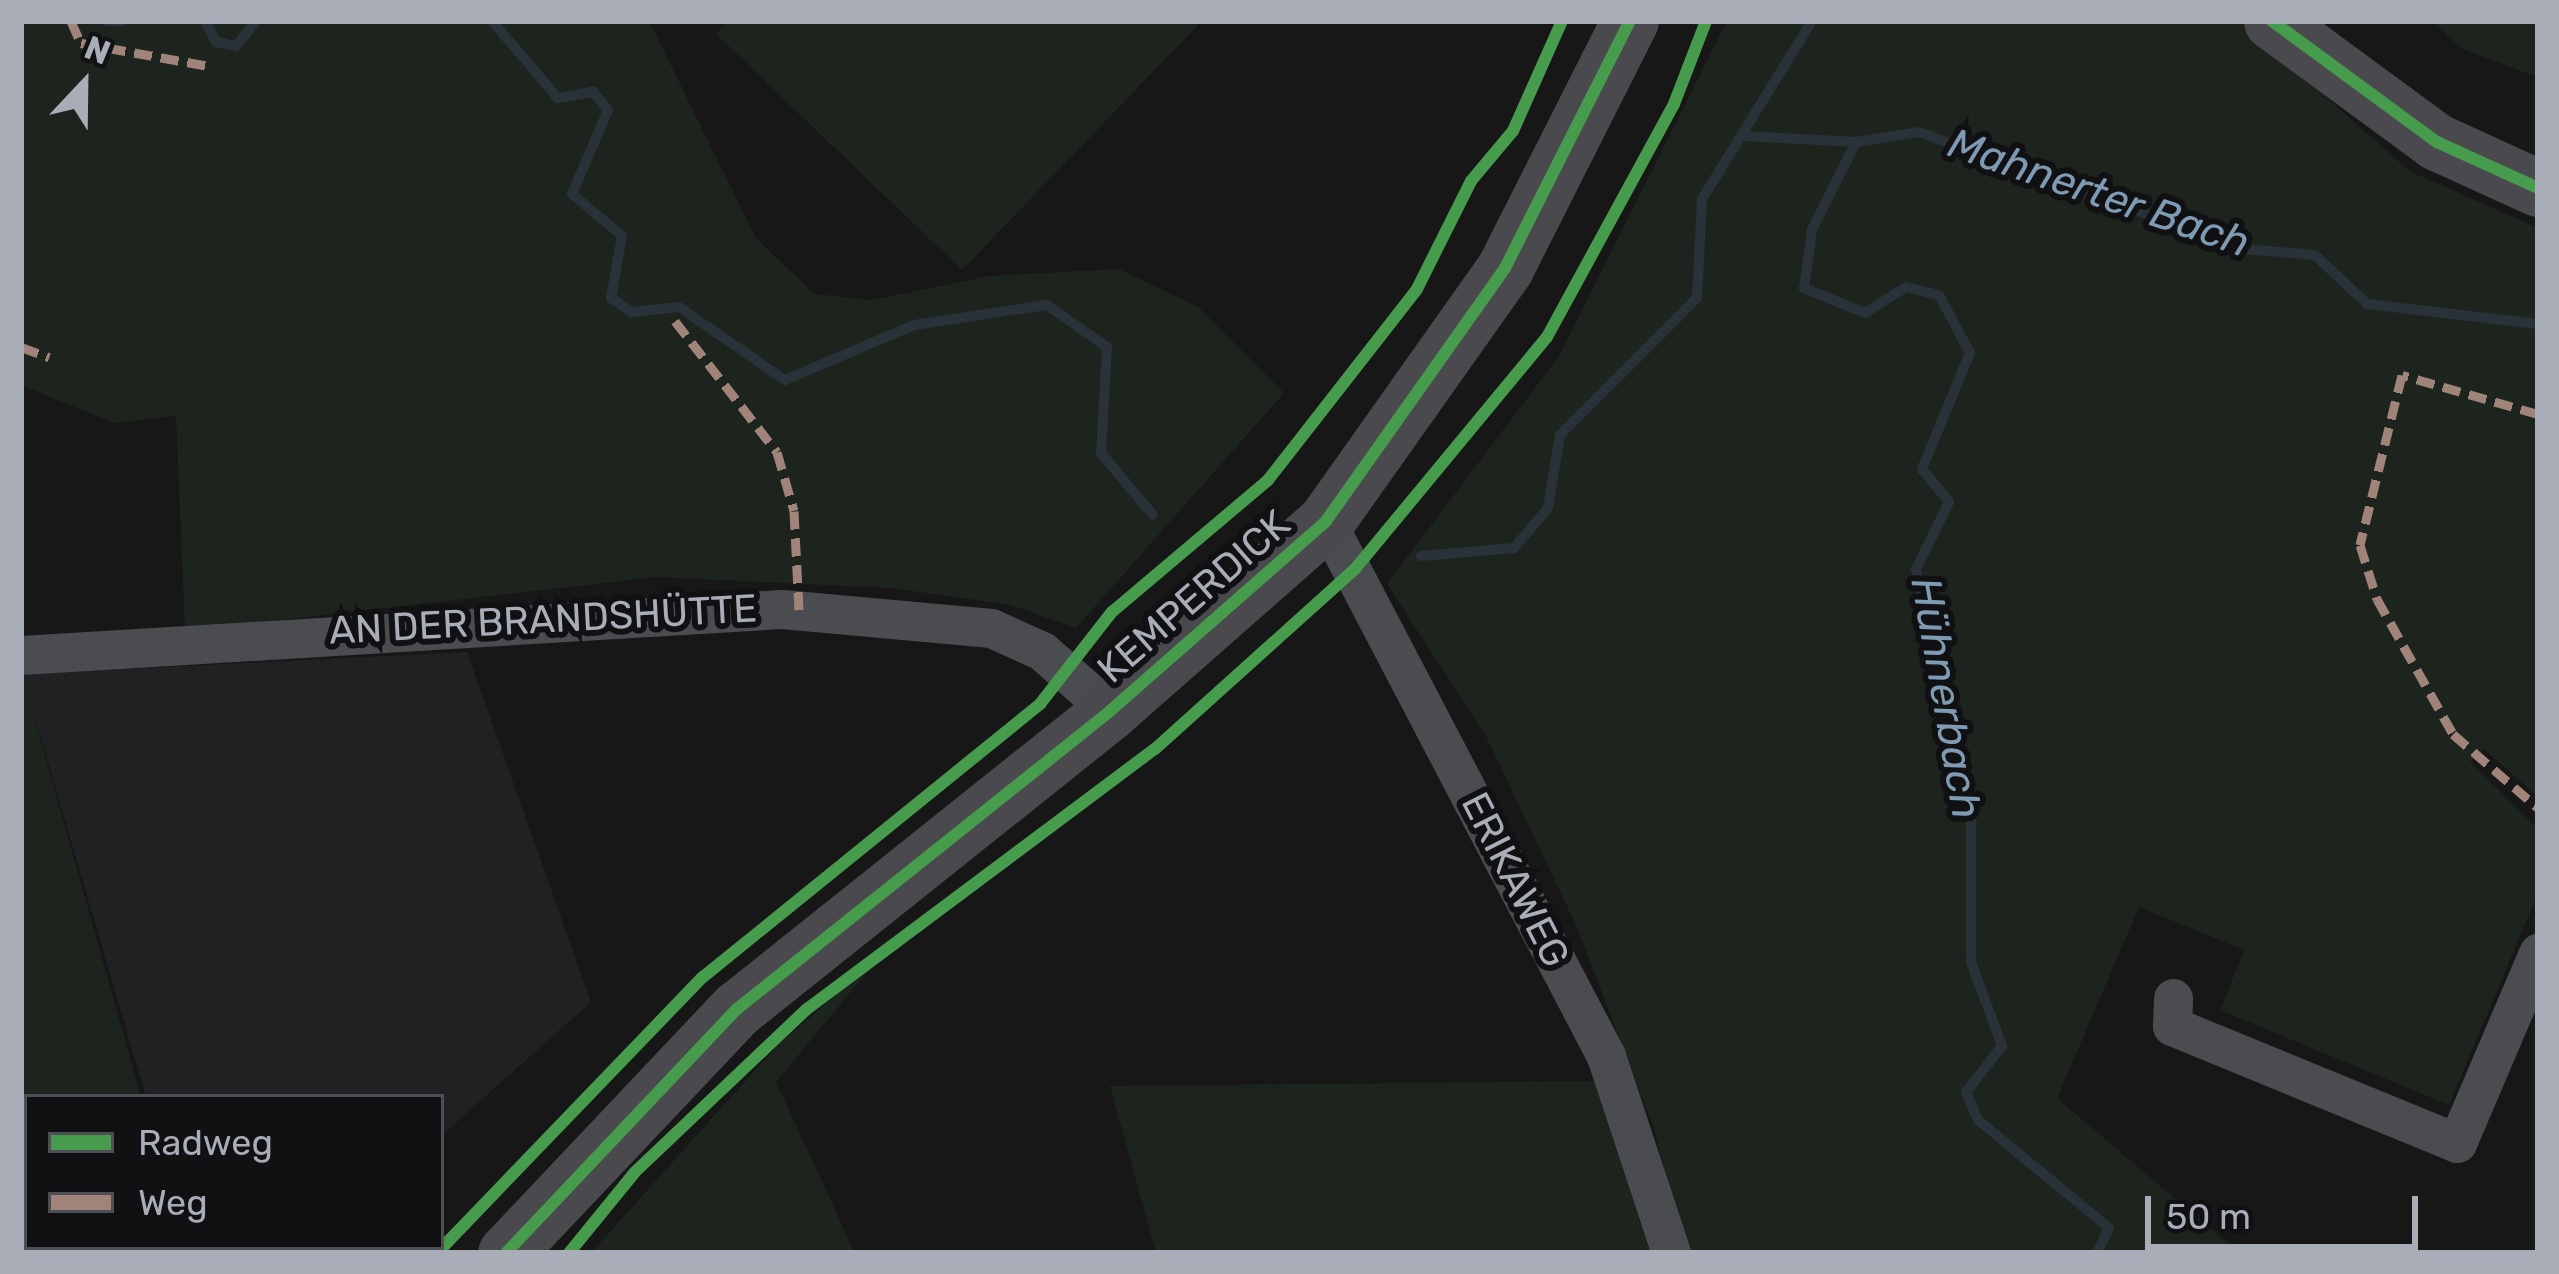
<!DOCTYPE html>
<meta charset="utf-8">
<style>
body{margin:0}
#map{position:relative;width:2559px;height:1274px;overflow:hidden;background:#171717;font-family:Rubik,sans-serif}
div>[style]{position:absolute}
.built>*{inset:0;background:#212123}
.green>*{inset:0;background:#1d241e}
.stream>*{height:10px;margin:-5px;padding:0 5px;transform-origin:5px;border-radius:5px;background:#2a3239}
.street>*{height:39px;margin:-19.5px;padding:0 19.5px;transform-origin:19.5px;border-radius:19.5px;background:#4b4c50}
.secondary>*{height:57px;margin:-28.5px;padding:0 28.5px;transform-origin:28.5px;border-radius:28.5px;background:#4a4a4e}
.quiet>*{height:9px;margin-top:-4.5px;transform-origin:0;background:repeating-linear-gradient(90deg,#a18479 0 18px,transparent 0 27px)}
.cycleway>*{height:12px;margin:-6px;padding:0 6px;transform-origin:6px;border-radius:6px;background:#469c4c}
span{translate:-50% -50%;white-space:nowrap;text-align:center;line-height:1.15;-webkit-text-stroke:12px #111113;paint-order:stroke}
.street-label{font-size:39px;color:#a8adb8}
.water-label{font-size:42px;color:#7f9bb3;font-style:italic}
.frame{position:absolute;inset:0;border:24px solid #a8adb8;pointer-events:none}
.legend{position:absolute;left:24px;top:1094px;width:420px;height:156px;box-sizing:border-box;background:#111113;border:3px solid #4d4f55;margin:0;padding:15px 21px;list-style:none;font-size:36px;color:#a8adb8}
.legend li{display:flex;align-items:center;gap:24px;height:60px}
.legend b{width:60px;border:3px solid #4d4f55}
.north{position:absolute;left:24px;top:24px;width:120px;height:120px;-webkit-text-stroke:9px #111113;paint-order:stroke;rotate:22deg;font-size:33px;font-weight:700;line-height:48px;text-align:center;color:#a8adb8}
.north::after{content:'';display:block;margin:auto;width:42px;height:54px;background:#a8adb8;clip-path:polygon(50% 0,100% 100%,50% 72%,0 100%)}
.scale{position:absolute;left:2145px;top:1196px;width:273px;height:54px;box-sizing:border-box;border:6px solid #a8adb8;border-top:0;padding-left:15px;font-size:36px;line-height:42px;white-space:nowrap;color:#a8adb8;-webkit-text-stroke:9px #111113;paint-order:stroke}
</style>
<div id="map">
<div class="built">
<div style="clip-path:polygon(467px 652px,591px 1002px,441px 1136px,441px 1097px,146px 1097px,22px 674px)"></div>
<div style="clip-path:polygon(189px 1247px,330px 1247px,325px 1253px)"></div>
</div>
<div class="green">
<div style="clip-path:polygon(21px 21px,649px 21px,756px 238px,814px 294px,872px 300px,990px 276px,1119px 269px,1198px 307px,1284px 393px,1076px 628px,1011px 605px,891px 588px,656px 577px,185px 631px,176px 416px,114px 423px,21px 385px)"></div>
<div style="clip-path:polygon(728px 21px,1202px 21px,962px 270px,716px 34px)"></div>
<div style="clip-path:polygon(1727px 21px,2239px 21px,2411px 172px,2538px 228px,2538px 797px,2484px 749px,2470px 761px,2538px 829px,2538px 893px,2449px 1105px,2220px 1010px,2244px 950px,2139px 907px,2057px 1098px,2239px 1253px,1685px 1253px,1654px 1129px,1577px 927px,1486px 736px,1387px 584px,1559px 356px)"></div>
<div style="clip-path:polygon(2432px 21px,2538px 21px,2538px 77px,2462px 49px)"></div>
<div style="clip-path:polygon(22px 674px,141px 1097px,27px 1097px,27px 1247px,185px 1253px,21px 1253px)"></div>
<div style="clip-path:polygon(882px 954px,776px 1082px,855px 1253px,591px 1253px,776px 1047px)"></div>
<div style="clip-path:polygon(1604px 1081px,1659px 1253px,1156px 1253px,1110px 1086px)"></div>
</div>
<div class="stream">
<div style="left:106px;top:21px;width:17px"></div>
<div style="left:205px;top:21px;width:24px;rotate:62deg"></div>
<div style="left:216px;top:42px;width:20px;rotate:11deg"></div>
<div style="left:236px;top:46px;width:32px;rotate:-51deg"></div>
<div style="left:492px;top:21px;width:101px;rotate:49.4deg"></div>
<div style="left:558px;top:98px;width:36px;rotate:-10deg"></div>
<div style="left:593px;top:92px;width:23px;rotate:50deg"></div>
<div style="left:608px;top:110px;width:91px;rotate:113.2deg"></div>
<div style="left:572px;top:194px;width:65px;rotate:40deg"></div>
<div style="left:622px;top:236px;width:63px;rotate:100.1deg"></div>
<div style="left:611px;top:298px;width:25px;rotate:34deg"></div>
<div style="left:632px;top:312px;width:47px;rotate:-6.1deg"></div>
<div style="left:679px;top:307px;width:129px;rotate:34.6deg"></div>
<div style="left:785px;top:380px;width:140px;rotate:-23.1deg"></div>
<div style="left:914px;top:325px;width:134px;rotate:-8.6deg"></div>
<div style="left:1047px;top:305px;width:73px;rotate:35deg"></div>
<div style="left:1107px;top:347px;width:106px;rotate:93.2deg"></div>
<div style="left:1101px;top:453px;width:80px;rotate:50.1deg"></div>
<div style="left:1744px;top:136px;width:112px;rotate:3.1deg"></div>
<div style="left:1856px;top:142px;width:98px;rotate:116.6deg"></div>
<div style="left:1812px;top:230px;width:59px;rotate:97.9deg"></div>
<div style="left:1804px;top:288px;width:66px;rotate:22.3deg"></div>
<div style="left:1865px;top:313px;width:49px;rotate:-32.4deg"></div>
<div style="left:1906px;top:287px;width:34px;rotate:14deg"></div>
<div style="left:1939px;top:295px;width:66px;rotate:61.9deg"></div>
<div style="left:1970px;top:353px;width:126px;rotate:112.5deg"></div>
<div style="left:1922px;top:469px;width:43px;rotate:50.7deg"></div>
<div style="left:1949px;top:502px;width:75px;rotate:116.2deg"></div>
<div style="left:1916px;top:569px;width:247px;rotate:77.1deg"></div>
<div style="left:1971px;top:810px;width:152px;rotate:90deg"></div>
<div style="left:1971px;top:962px;width:90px;rotate:69.7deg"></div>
<div style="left:2002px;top:1046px;width:58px;rotate:128deg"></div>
<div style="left:1966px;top:1092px;width:30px;rotate:67deg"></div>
<div style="left:1978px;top:1120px;width:170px;rotate:39.5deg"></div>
<div style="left:2109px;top:1228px;width:28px;rotate:116deg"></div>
<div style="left:1856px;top:142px;width:64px;rotate:-9deg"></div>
<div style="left:1919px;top:132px;width:345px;rotate:19.8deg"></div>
<div style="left:2244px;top:249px;width:71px;rotate:4.8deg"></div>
<div style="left:2315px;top:255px;width:71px;rotate:43.3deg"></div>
<div style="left:2367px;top:304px;width:172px;rotate:6.7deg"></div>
<div style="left:1421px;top:556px;width:93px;rotate:-4.9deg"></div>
<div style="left:1514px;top:548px;width:52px;rotate:-49.6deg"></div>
<div style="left:1548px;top:508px;width:74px;rotate:-80.7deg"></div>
<div style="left:1560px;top:435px;width:194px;rotate:-45deg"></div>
<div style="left:1697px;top:298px;width:99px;rotate:-87.1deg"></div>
<div style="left:1702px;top:199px;width:209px;rotate:-58.3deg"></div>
</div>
<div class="street">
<div style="left:1326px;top:521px;width:604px;rotate:62.37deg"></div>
<div style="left:1606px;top:1056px;width:207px;rotate:71.7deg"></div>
<div style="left:21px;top:655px;width:762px;rotate:-3.46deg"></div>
<div style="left:782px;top:609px;width:210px;rotate:5.2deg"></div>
<div style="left:991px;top:628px;width:56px;rotate:24.3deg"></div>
<div style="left:1042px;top:651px;width:91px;rotate:41.4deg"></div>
<div style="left:2173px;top:998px;width:28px;rotate:92deg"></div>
<div style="left:2172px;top:1026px;width:308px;rotate:22.3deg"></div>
<div style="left:2457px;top:1143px;width:207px;rotate:-66.9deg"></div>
</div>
<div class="secondary">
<div style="left:2272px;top:21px;width:205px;rotate:36.3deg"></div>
<div style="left:2437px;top:142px;width:111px;rotate:24.5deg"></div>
<div style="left:506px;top:1253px;width:336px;rotate:-46.6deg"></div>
<div style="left:737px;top:1009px;width:477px;rotate:-38.6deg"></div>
<div style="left:1110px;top:711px;width:288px;rotate:-41.3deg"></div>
<div style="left:1326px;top:521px;width:310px;rotate:-54.7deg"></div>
<div style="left:1505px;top:268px;width:277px;rotate:-63.2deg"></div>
</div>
<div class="quiet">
<div style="left:71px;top:21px;width:24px;rotate:66deg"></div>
<div style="left:81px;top:43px;width:130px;rotate:10.2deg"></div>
<div style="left:675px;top:321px;width:166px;rotate:52.1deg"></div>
<div style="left:777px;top:452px;width:61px;rotate:73.9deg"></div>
<div style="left:794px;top:511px;width:99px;rotate:87.1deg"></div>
<div style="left:21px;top:347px;width:30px;rotate:20deg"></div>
<div style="left:2538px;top:414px;width:141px;rotate:-164deg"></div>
<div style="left:2402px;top:375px;width:175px;rotate:103.9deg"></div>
<div style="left:2360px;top:545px;width:57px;rotate:72.5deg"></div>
<div style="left:2377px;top:599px;width:155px;rotate:60.6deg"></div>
<div style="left:2453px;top:734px;width:113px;rotate:41deg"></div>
</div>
<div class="cycleway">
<div style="left:2272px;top:21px;width:205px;rotate:36.3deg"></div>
<div style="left:2437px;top:142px;width:111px;rotate:24.5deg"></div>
<div style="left:437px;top:1253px;width:383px;rotate:-46.1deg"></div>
<div style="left:703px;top:977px;width:434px;rotate:-39deg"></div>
<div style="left:1040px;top:704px;width:117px;rotate:-52deg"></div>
<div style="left:1112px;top:612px;width:204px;rotate:-40.2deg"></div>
<div style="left:1268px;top:480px;width:242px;rotate:-52deg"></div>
<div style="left:1417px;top:289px;width:121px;rotate:-63.4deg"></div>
<div style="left:1471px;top:181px;width:65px;rotate:-50deg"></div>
<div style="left:1513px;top:131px;width:120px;rotate:-66deg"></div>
<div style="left:506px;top:1253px;width:336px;rotate:-46.6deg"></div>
<div style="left:737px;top:1009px;width:477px;rotate:-38.6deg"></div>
<div style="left:1110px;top:711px;width:288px;rotate:-41.3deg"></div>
<div style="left:1326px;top:521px;width:310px;rotate:-54.7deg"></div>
<div style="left:1505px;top:268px;width:277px;rotate:-63.2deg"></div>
<div style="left:569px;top:1253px;width:104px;rotate:-50.8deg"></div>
<div style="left:635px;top:1172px;width:237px;rotate:-43.5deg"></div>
<div style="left:807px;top:1009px;width:434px;rotate:-36.8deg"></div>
<div style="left:1155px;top:749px;width:269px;rotate:-42deg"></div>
<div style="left:1355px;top:569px;width:301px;rotate:-50.4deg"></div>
<div style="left:1547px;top:337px;width:265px;rotate:-61.4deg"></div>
<div style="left:1674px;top:104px;width:89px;rotate:-68.9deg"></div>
</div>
<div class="street-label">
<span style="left:1194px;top:597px;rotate:-41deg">KEMPERDICK</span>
<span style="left:543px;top:620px;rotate:-3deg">AN DER BRANDSHÜTTE</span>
<span style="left:1515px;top:880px;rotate:63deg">ERIKAWEG</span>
</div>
<div class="water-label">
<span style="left:2099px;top:193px;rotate:19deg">Mahnerter Bach</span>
<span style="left:1946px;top:698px;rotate:80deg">Hühnerbach</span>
</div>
<div class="frame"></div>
<ul class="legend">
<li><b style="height:15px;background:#469c4c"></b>Radweg</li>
<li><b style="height:15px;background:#a18479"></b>Weg</li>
</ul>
<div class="north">N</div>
<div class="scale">50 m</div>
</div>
